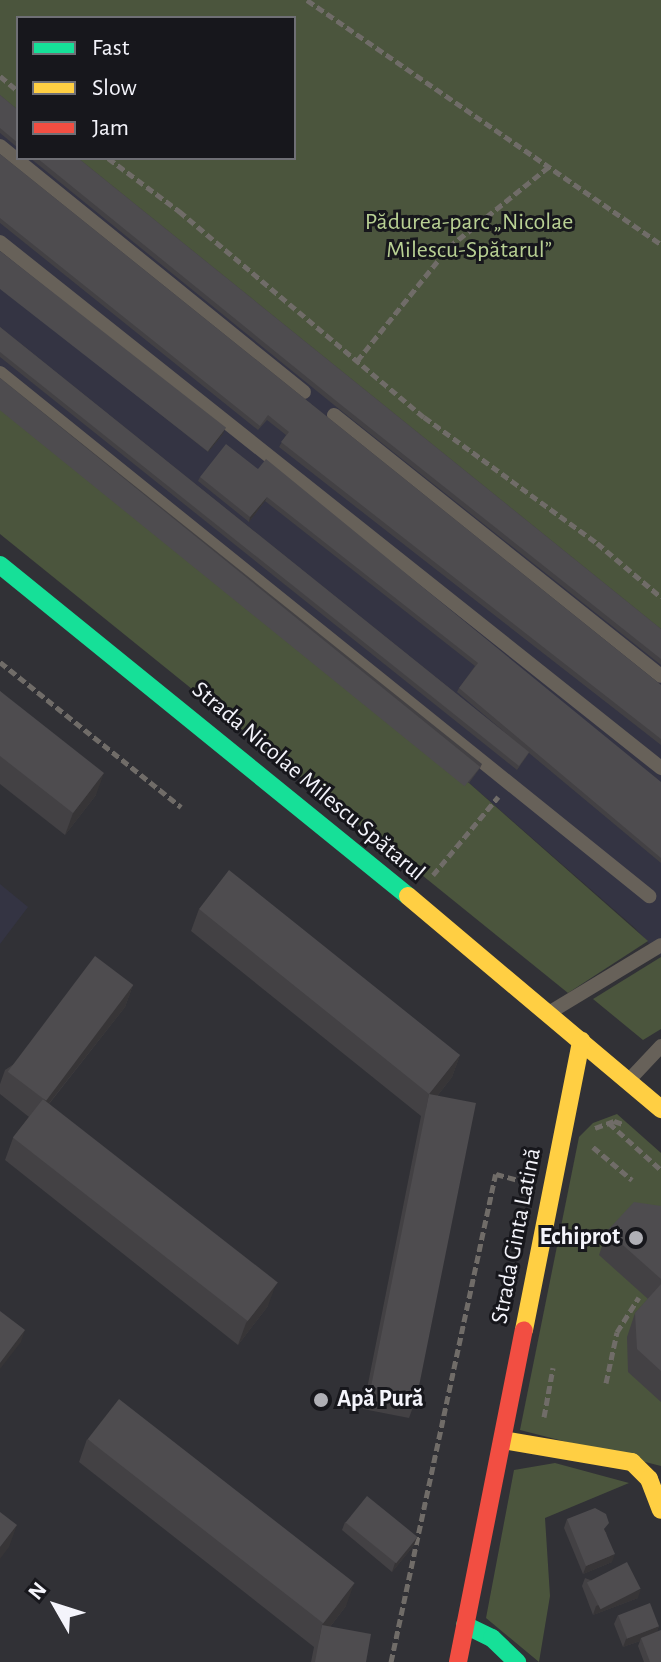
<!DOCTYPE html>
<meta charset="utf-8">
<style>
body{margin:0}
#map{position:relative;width:661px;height:1662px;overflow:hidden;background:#313136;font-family:"Alegreya Sans",sans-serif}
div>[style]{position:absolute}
.built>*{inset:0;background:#343443}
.green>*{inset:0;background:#4b553d}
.path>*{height:5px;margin-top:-2.5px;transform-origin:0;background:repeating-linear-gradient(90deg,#706c68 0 8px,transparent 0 12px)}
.lane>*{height:14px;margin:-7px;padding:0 7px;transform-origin:7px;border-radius:7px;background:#676159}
.fast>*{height:18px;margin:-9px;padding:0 9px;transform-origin:9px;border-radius:9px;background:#16e098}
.slow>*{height:18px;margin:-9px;padding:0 9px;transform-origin:9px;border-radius:9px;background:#ffcf43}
.jam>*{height:18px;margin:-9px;padding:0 9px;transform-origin:9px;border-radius:9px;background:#f24e42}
.wall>*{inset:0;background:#434144}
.shaded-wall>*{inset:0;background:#373537}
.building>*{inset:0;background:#4e4c4f;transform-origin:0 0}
.dots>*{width:22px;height:22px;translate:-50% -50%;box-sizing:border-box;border:4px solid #17171c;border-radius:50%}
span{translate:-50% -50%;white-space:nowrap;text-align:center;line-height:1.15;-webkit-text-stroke:6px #17171c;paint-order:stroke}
.park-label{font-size:24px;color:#b8d093}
.street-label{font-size:24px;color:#f4f4fb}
.poi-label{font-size:24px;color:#f4f4fb;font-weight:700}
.right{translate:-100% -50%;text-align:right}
.left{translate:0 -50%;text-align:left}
.legend{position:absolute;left:16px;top:16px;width:280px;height:144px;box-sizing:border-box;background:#17171c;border:2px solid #6f6f75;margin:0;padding:10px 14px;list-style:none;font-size:24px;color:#f4f4fb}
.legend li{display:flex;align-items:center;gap:16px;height:40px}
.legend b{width:40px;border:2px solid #6f6f75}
.north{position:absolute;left:16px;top:1566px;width:80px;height:80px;-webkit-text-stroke:6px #17171c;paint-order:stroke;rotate:309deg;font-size:22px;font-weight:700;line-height:32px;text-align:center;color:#f4f4fb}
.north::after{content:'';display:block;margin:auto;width:28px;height:36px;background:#f4f4fb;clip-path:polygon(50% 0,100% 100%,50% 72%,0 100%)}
</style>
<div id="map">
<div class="built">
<div style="clip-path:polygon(0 101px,18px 116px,18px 158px,70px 158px,661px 636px,661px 957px,635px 928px,469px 783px,0 408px)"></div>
<div style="clip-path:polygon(0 884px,28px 907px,0 944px)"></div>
</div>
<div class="green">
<div style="clip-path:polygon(0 0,661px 0,661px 636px,70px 158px,294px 158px,294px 18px,18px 18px,18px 116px,0 101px)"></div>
<div style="clip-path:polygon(0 408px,469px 783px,648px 941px,568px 993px,0 534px)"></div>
<div style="clip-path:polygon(661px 957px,661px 1029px,643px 1040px,593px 999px)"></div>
<div style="clip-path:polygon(617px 1114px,661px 1153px,661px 1466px,520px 1430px,579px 1137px,593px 1123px)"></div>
<div style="clip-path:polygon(555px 1463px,629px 1483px,545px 1518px,550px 1596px,539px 1662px,486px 1618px,514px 1470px)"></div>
</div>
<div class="path">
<div style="left:307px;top:0;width:430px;rotate:34.6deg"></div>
<div style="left:0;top:76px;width:23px;rotate:40deg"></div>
<div style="left:108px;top:158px;width:89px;rotate:36.7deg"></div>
<div style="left:179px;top:211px;width:320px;rotate:40.1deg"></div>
<div style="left:424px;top:417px;width:214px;rotate:36.1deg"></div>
<div style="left:597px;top:543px;width:84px;rotate:40.2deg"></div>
<div style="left:357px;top:361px;width:146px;rotate:-51.1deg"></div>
<div style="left:449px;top:247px;width:131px;rotate:-38.8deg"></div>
<div style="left:0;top:662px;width:232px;rotate:38.7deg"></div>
<div style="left:433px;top:875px;width:102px;rotate:-50.2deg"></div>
<div style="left:609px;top:1123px;width:70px;rotate:42.1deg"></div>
<div style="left:595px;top:1128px;width:20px;rotate:-20deg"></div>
<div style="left:614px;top:1121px;width:9px;rotate:18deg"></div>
<div style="left:593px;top:1147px;width:51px;rotate:40.2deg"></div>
<div style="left:606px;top:1383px;width:52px;rotate:-77.8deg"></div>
<div style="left:617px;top:1332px;width:41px;rotate:-57.8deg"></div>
<div style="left:544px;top:1417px;width:50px;rotate:-79.6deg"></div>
<div style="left:391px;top:1662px;width:499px;rotate:-77.9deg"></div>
<div style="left:496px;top:1174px;width:27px;rotate:15deg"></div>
</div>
<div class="lane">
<div style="left:0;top:146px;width:391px;rotate:39deg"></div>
<div style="left:0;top:242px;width:845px;rotate:38.51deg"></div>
<div style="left:0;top:373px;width:834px;rotate:38.86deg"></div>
<div style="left:334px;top:415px;width:418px;rotate:38.6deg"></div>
<div style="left:552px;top:1011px;width:127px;rotate:-31.2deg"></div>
<div style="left:631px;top:1078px;width:44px;rotate:-46.8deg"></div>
</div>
<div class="fast">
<div style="left:0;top:565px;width:525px;rotate:39.05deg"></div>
<div style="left:465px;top:1625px;width:30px;rotate:26deg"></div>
<div style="left:492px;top:1638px;width:35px;rotate:44deg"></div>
</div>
<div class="slow">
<div style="left:408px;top:896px;width:331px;rotate:40.1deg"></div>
<div style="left:524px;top:1330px;width:295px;rotate:-78.8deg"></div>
<div style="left:503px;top:1440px;width:131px;rotate:9.7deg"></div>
<div style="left:632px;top:1462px;width:24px;rotate:45deg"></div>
<div style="left:649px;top:1479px;width:33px;rotate:69deg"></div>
</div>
<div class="jam">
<div style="left:458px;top:1662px;width:338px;rotate:-78.8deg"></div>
</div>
<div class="wall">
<div style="clip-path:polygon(0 95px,18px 110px,18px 148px,0 133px)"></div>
<div style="clip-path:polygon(0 154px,661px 685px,661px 745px,279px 447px,286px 435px,267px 420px,258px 430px,0 223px)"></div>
<div style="clip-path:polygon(30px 158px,78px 158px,661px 629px,661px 665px,339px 409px)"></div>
<div style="clip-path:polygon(0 251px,223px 434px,208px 452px,0 287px)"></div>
<div style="clip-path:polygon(0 327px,509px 736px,457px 692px,459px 688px,475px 666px,265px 501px,249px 522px,198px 481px,200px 477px,258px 469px,661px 782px,661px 863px,529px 753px,517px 770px,0 357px)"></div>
<div style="clip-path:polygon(0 378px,482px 764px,480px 768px,469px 783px,0 408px)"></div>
<div style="clip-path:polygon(0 691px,96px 795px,65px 835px,0 784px)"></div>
<div style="clip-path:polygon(199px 909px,460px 1055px,452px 1077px,438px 1095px,417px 1396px,409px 1418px,363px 1409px,421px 1116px,191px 931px)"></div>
<div style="clip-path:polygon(133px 985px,125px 1007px,49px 1104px,268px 1306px,238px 1345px,5px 1160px,13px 1138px,29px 1117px,0 1094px,0 1084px,5px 1070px)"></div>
<div style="clip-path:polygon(661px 1206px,661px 1402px,628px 1372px,627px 1337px,635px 1313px,648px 1299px,599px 1255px,607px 1231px)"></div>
<div style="clip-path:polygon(87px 1439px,346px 1606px,330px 1627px,366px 1662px,311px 1662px,314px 1647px,79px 1462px)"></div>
<div style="clip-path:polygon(567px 1519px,606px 1532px,612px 1562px,583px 1574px,564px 1528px)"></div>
<div style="clip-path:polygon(345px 1522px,417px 1537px,414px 1545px,392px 1572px,342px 1530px)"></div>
<div style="clip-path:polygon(585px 1578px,638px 1598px,593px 1615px,582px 1586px)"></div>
<div style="clip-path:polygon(618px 1615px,659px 1626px,657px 1631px,661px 1662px,644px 1662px,638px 1646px,640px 1641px,623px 1647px,614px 1624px)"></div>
</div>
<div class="shaded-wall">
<div style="clip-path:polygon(225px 429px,223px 434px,208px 452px,210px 448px)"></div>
<div style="clip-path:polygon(267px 497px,265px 501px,249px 522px,250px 517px)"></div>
<div style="clip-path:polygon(104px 773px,96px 795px,65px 835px,73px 813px)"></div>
<div style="clip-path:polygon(133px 985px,125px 1007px,35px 1121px,43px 1099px)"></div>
<div style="clip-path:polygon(460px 1055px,452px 1077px,426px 1110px,429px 1094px)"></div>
<div style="clip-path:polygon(276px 1284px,268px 1306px,238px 1345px,246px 1323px)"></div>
<div style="clip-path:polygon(25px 1330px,21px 1342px,0 1369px,0 1363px)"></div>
<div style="clip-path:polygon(17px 1525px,9px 1547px,0 1559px,0 1547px)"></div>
<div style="clip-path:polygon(417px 1537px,414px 1545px,392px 1572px,395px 1563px)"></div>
<div style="clip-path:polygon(615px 1554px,612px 1562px,583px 1574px,586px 1566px)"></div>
<div style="clip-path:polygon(354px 1584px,346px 1606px,319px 1641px,322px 1625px)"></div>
<div style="clip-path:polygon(641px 1589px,638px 1598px,593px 1615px,596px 1606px)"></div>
<div style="clip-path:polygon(659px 1626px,656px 1634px,641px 1638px,640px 1641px,623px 1647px,626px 1639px)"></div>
</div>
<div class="building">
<div style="clip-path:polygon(0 95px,18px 110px,18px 143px,0 128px)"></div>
<div style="clip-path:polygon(0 154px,661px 685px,661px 739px,281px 442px,289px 432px,268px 415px,260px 426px,0 218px)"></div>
<div style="clip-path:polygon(37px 158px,78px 158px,661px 629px,661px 659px,340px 404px)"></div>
<div style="left:0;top:251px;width:287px;height:30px;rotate:38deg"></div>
<div style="clip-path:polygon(0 327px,529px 752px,519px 766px,0 352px)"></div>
<div style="left:0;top:378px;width:618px;height:25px;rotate:39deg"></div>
<div style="clip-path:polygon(226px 444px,258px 469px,266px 459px,661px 782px,661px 858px,459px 688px,478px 663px,267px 497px,250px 517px,200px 477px)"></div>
<div style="clip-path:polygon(0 691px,104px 773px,73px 813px,0 756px)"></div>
<div style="clip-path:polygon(229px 870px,460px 1055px,429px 1094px,476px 1103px,417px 1396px,371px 1387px,429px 1094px,199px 909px)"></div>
<div style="left:95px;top:956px;width:48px;height:145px;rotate:37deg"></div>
<div style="left:43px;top:1099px;width:298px;height:49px;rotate:38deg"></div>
<div style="clip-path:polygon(634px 1202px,661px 1206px,661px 1279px,607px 1231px)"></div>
<div style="clip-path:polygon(661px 1284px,661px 1371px,637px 1349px,635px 1313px)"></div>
<div style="clip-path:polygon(0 1311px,25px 1330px,0 1363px)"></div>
<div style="left:119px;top:1399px;width:299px;height:51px;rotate:38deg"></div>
<div style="left:367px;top:1496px;width:65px;height:34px;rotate:39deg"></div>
<div style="clip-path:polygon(595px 1508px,606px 1514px,609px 1523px,604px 1529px,615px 1554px,586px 1566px,567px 1519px)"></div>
<div style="clip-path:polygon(0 1512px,17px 1525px,0 1547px)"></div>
<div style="left:627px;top:1562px;width:30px;height:45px;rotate:63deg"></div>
<div style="left:650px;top:1603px;width:25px;height:34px;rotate:69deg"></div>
<div style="clip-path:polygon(322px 1625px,371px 1634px,366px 1662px,315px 1662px)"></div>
<div style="clip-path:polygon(661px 1630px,661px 1662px,650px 1662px,641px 1638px)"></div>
</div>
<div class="dots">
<div style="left:636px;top:1238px;background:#b0b0b6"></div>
<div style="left:321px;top:1400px;background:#b0b0b6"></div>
</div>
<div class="park-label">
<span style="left:469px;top:237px">Pădurea-parc „Nicolae<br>Milescu-Spătarul”</span>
</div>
<div class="street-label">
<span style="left:308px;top:782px;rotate:40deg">Strada Nicolae Milescu Spătarul</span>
<span style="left:517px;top:1236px;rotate:-79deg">Strada Ginta Latină</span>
</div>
<div class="poi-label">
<span class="right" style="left:620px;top:1238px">Echiprot</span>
<span class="left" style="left:337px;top:1400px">Apă Pură</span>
</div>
<ul class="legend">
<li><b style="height:10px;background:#16e098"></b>Fast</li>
<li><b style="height:10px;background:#ffcf43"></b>Slow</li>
<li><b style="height:10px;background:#f24e42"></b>Jam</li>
</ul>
<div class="north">N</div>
</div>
